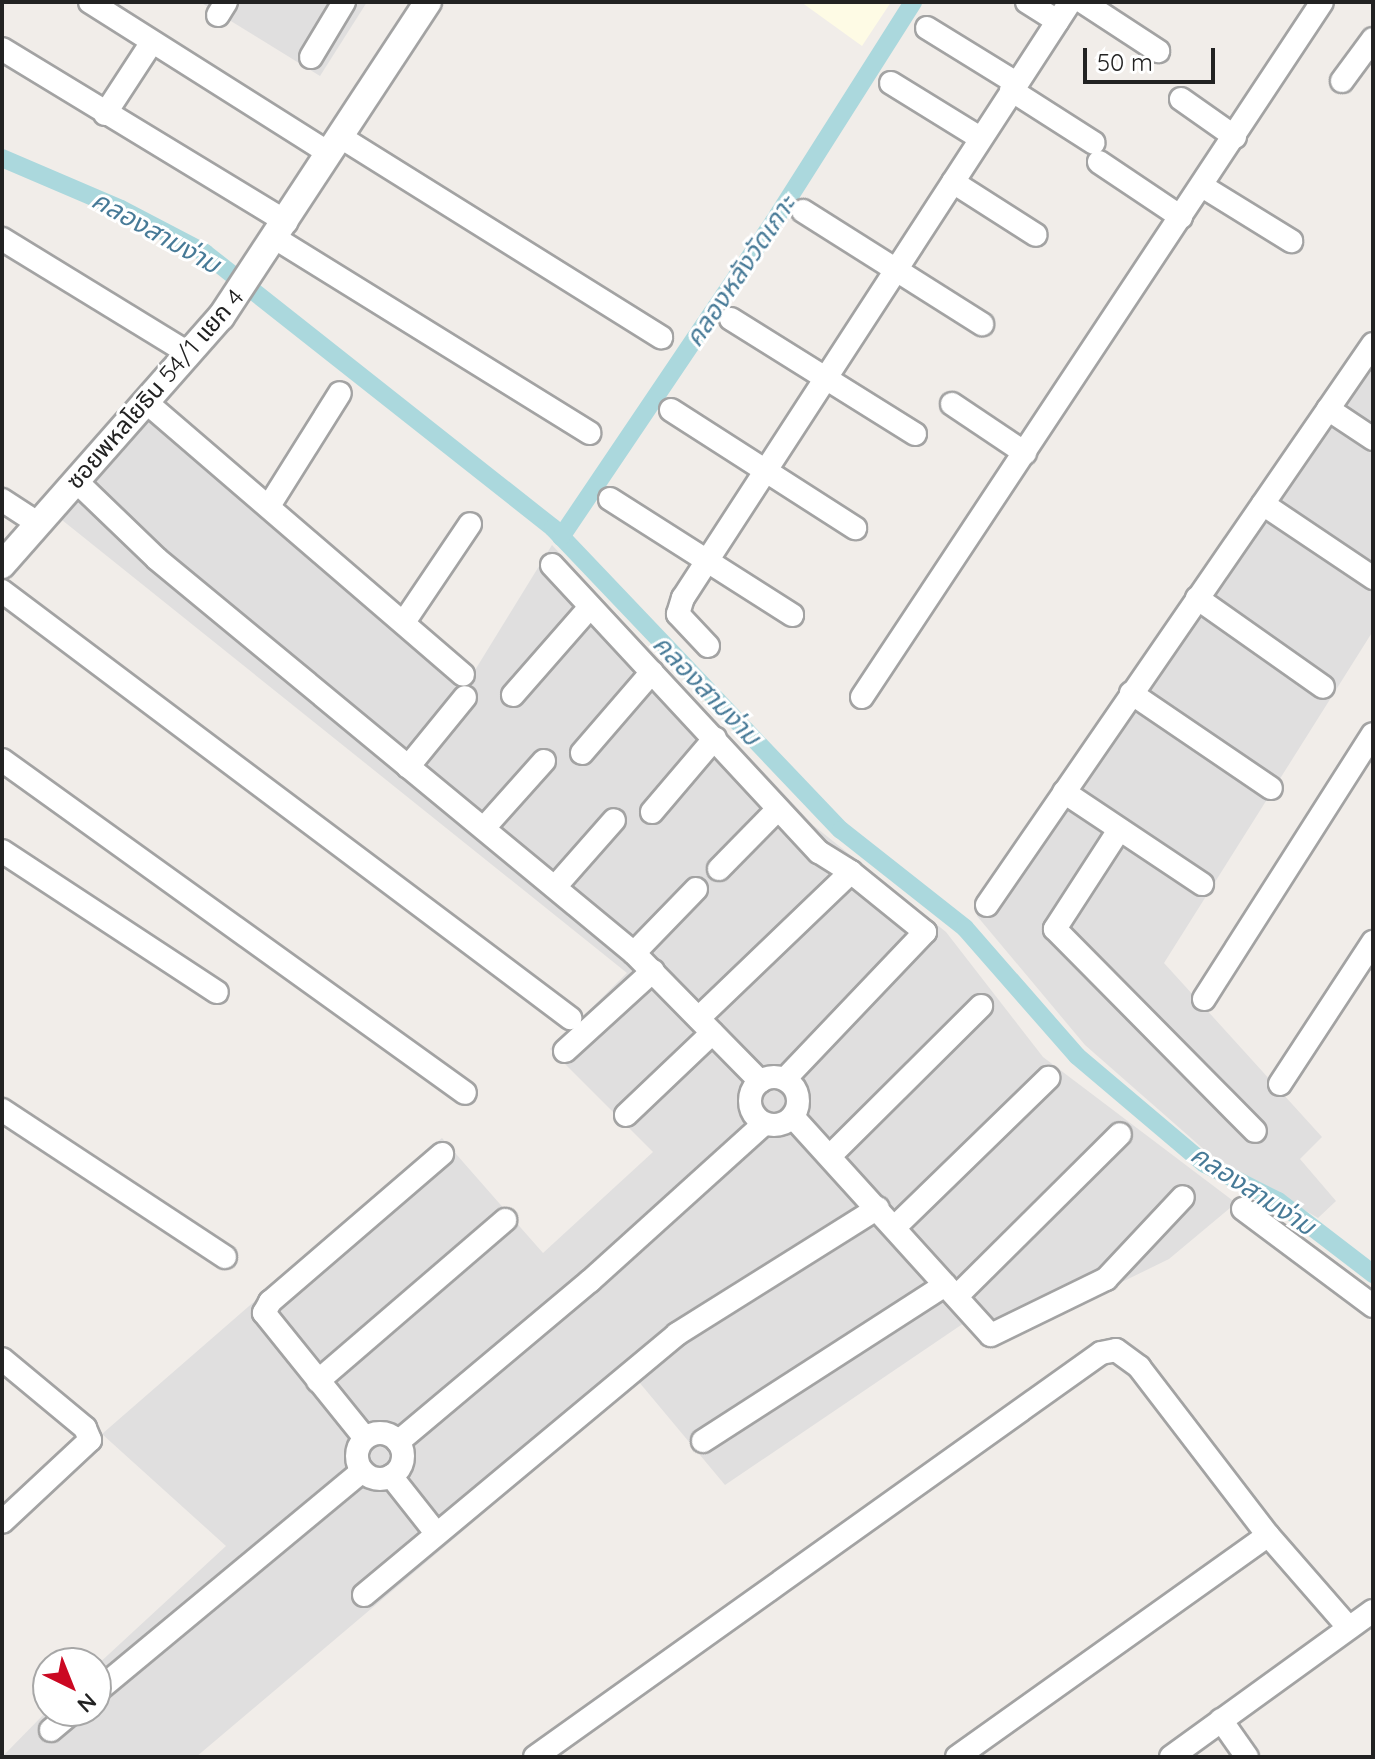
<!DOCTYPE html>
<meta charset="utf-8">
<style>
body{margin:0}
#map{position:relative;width:1375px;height:1759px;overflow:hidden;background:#f1ede9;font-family:Quicksand,"Noto Sans Thai",sans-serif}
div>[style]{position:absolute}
.residential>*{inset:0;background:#e0dfdf}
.education>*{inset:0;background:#fefbe5}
.canal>*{height:18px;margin:-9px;padding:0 9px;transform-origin:9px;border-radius:9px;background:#abd8dd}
.roads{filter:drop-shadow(2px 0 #a3a3a3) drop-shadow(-2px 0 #a3a3a3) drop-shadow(0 2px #a3a3a3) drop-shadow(0 -2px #a3a3a3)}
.minor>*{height:22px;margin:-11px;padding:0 11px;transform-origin:11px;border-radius:11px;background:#fff}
.minor>.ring{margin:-11px;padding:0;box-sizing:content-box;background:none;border:22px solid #fff;border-radius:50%}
.tertiary>*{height:26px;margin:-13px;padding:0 13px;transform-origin:13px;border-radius:13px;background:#fff}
span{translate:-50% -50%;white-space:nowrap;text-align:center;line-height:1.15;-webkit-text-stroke:6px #fff;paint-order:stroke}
.street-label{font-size:24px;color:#222}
.water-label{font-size:26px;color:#477a97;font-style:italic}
.frame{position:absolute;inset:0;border:4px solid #222;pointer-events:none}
.north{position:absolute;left:32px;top:1647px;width:80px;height:80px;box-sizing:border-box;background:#fff;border:2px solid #a7a7a7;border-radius:50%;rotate:137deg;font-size:22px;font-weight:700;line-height:32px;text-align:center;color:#222}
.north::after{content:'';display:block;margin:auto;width:28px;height:36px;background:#cb0822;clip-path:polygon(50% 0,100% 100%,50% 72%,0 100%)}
.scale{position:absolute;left:1083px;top:48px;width:132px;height:36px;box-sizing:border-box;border:4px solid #222;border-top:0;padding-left:10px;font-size:24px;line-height:28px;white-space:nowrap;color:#222;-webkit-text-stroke:6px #fff;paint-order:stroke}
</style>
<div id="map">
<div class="residential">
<div style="clip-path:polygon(200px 2px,367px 2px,320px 76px)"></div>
<div style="clip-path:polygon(1373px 341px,1373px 631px,1164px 963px,1322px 1137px,1300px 1159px,1336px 1201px,1318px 1218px,1208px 1153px,1085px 1045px,977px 916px)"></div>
<div style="clip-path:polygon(145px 419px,464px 688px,552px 545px,813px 825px,946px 932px,1043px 1057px,1236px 1203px,1169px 1259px,989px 1347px,967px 1321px,725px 1485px,639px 1382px,196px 1757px,2px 1757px,48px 1710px,96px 1711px,96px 1666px,226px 1546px,102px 1434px,442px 1138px,543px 1253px,653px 1152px,550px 1049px,627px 973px,57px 516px)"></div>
</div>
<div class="education">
<div style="clip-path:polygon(801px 2px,891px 2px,862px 46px)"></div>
</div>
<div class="canal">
<div style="left:2px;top:158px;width:129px;rotate:23.2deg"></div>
<div style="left:121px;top:209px;width:95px;rotate:27.6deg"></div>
<div style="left:205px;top:253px;width:444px;rotate:38.3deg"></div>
<div style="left:553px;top:528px;width:417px;rotate:46.4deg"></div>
<div style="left:841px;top:830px;width:158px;rotate:38.3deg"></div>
<div style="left:965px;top:928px;width:170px;rotate:48.8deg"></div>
<div style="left:1077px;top:1056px;width:167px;rotate:40.2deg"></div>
<div style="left:1205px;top:1164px;width:82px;rotate:26.9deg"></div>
<div style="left:1278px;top:1201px;width:120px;rotate:37.5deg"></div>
<div style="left:561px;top:537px;width:388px;rotate:-56deg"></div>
<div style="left:778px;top:215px;width:252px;rotate:-57.6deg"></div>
</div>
<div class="roads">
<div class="minor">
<div style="left:90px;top:2px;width:283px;rotate:32.3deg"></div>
<div style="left:1027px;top:2px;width:36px;rotate:32deg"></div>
<div style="left:1083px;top:2px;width:90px;rotate:33.2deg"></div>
<div style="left:218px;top:15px;width:15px;rotate:-58deg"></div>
<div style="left:927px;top:28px;width:105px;rotate:31.7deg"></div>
<div style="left:2px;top:49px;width:333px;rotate:31.3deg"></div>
<div style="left:311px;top:57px;width:64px;rotate:-59deg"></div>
<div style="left:1342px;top:81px;width:52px;rotate:-53.6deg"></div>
<div style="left:891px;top:83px;width:105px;rotate:31.7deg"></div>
<div style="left:1011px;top:90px;width:98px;rotate:32.6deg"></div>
<div style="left:1181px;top:99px;width:66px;rotate:35.1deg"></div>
<div style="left:105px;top:114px;width:86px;rotate:-56.9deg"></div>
<div style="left:339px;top:136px;width:380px;rotate:32deg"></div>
<div style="left:1099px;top:162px;width:99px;rotate:33.9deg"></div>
<div style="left:953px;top:182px;width:98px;rotate:32.6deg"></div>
<div style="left:1202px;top:186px;width:105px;rotate:31.7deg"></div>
<div style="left:803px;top:211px;width:212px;rotate:32.3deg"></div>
<div style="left:275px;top:238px;width:370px;rotate:31.8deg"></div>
<div style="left:2px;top:239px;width:218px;rotate:31.5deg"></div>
<div style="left:731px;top:319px;width:217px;rotate:32deg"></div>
<div style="left:146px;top:402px;width:418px;rotate:40.7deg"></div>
<div style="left:952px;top:404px;width:88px;rotate:33.9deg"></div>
<div style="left:1328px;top:409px;width:54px;rotate:33.7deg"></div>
<div style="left:671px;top:410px;width:219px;rotate:32.7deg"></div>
<div style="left:76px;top:481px;width:112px;rotate:43.9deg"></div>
<div style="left:157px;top:559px;width:619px;rotate:39.56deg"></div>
<div style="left:634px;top:953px;width:180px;rotate:45.5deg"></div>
<div style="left:610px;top:499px;width:216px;rotate:32.5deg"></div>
<div style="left:2px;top:500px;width:44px;rotate:33deg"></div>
<div style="left:1263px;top:504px;width:133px;rotate:33.9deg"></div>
<div style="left:269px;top:506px;width:133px;rotate:-57.9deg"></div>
<div style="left:552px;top:565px;width:392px;rotate:47.1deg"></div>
<div style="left:819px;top:852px;width:38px;rotate:32deg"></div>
<div style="left:851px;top:872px;width:211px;rotate:136.2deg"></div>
<div style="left:2px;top:591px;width:711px;rotate:36.93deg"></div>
<div style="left:1197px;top:598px;width:154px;rotate:35.2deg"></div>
<div style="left:404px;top:622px;width:118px;rotate:-56deg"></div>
<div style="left:708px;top:646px;width:44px;rotate:-133.2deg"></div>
<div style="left:678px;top:614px;width:17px;rotate:-73deg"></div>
<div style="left:683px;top:598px;width:711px;rotate:-57deg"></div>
<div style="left:1131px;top:693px;width:169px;rotate:34.2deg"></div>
<div style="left:513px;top:695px;width:117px;rotate:-48.8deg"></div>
<div style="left:862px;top:697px;width:833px;rotate:-56.5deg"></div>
<div style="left:582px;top:753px;width:107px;rotate:-49.2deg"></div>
<div style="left:2px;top:760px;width:570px;rotate:35.72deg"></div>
<div style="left:408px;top:767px;width:90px;rotate:-50.8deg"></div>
<div style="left:1064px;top:792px;width:166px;rotate:33.7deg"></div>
<div style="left:652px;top:812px;width:97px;rotate:-49.6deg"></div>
<div style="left:484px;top:828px;width:90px;rotate:-48.2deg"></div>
<div style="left:1119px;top:830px;width:118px;rotate:122.9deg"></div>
<div style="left:1055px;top:929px;width:284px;rotate:45.3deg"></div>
<div style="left:2px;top:851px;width:257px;rotate:33.3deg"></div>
<div style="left:719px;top:869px;width:84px;rotate:-45.5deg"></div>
<div style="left:555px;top:887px;width:89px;rotate:-48.6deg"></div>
<div style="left:987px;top:905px;width:681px;rotate:-55.47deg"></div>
<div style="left:634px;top:953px;width:89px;rotate:-45.9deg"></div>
<div style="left:1204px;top:999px;width:314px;rotate:-57.5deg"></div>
<div style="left:565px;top:1051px;width:119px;rotate:-42.3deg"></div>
<div class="ring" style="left:750px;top:1077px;width:26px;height:26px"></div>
<div style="left:785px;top:1079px;width:203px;rotate:-46.4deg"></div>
<div style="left:925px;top:932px;width:95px;rotate:-141deg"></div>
<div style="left:1280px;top:1084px;width:170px;rotate:-56.8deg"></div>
<div style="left:2px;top:1110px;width:267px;rotate:33.4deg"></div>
<div style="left:626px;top:1115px;width:119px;rotate:-43.6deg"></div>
<div style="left:793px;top:1117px;width:294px;rotate:47.8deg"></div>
<div style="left:991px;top:1335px;width:128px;rotate:-26deg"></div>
<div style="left:1106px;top:1279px;width:112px;rotate:-46.8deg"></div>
<div style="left:830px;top:1156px;width:213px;rotate:-44.8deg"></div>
<div style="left:1243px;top:1209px;width:162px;rotate:36.7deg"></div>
<div style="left:895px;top:1227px;width:214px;rotate:-44.2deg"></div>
<div style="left:958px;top:1295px;width:228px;rotate:-44.8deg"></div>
<div style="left:2px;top:1359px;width:108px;rotate:39.7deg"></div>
<div style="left:85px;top:1428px;width:13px;rotate:67deg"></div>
<div style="left:90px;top:1440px;width:120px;rotate:137deg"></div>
<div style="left:318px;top:1381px;width:247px;rotate:-40.7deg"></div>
<div class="ring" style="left:357px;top:1433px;width:24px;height:24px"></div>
<div style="left:365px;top:1438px;width:161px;rotate:-128.9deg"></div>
<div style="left:264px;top:1313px;width:13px;rotate:-61deg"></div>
<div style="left:270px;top:1302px;width:227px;rotate:-40.7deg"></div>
<div style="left:703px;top:1441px;width:288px;rotate:-32.8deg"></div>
<div style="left:398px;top:1442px;width:251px;rotate:-40deg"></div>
<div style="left:590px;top:1281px;width:234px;rotate:-42.1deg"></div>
<div style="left:391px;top:1476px;width:73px;rotate:51.7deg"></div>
<div style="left:364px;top:1595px;width:408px;rotate:-39.8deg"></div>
<div style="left:677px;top:1334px;width:237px;rotate:-32.1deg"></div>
<div style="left:96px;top:1692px;width:346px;rotate:-39.7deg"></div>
<div style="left:1221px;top:1720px;width:45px;rotate:54.9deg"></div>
<div style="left:51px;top:1730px;width:30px;rotate:-40deg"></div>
<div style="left:535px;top:1757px;width:695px;rotate:-35.52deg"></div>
<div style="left:1101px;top:1353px;width:15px;rotate:-11deg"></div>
<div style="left:1116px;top:1350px;width:29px;rotate:36deg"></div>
<div style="left:1139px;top:1367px;width:212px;rotate:52.5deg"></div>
<div style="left:1268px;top:1535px;width:123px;rotate:48.9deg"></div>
<div style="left:957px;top:1757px;width:382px;rotate:-35.5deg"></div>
<div style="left:1171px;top:1757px;width:249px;rotate:-35.9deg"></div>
</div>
<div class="tertiary">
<div style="left:2px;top:565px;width:331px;rotate:-48.6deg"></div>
<div style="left:221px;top:317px;width:377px;rotate:-56.7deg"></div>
</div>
</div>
<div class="street-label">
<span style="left:155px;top:389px;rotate:-49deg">ซอยพหลโยธิน 54/1 แยก 4</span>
</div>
<div class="water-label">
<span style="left:156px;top:232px;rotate:29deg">คลองสามง่าม</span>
<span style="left:740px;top:271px;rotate:-56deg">คลองหลังวัดเกาะ</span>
<span style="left:707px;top:690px;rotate:46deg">คลองสามง่าม</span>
<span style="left:1253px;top:1190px;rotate:33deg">คลองสามง่าม</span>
</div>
<div class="frame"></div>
<div class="north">N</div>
<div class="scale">50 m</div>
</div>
